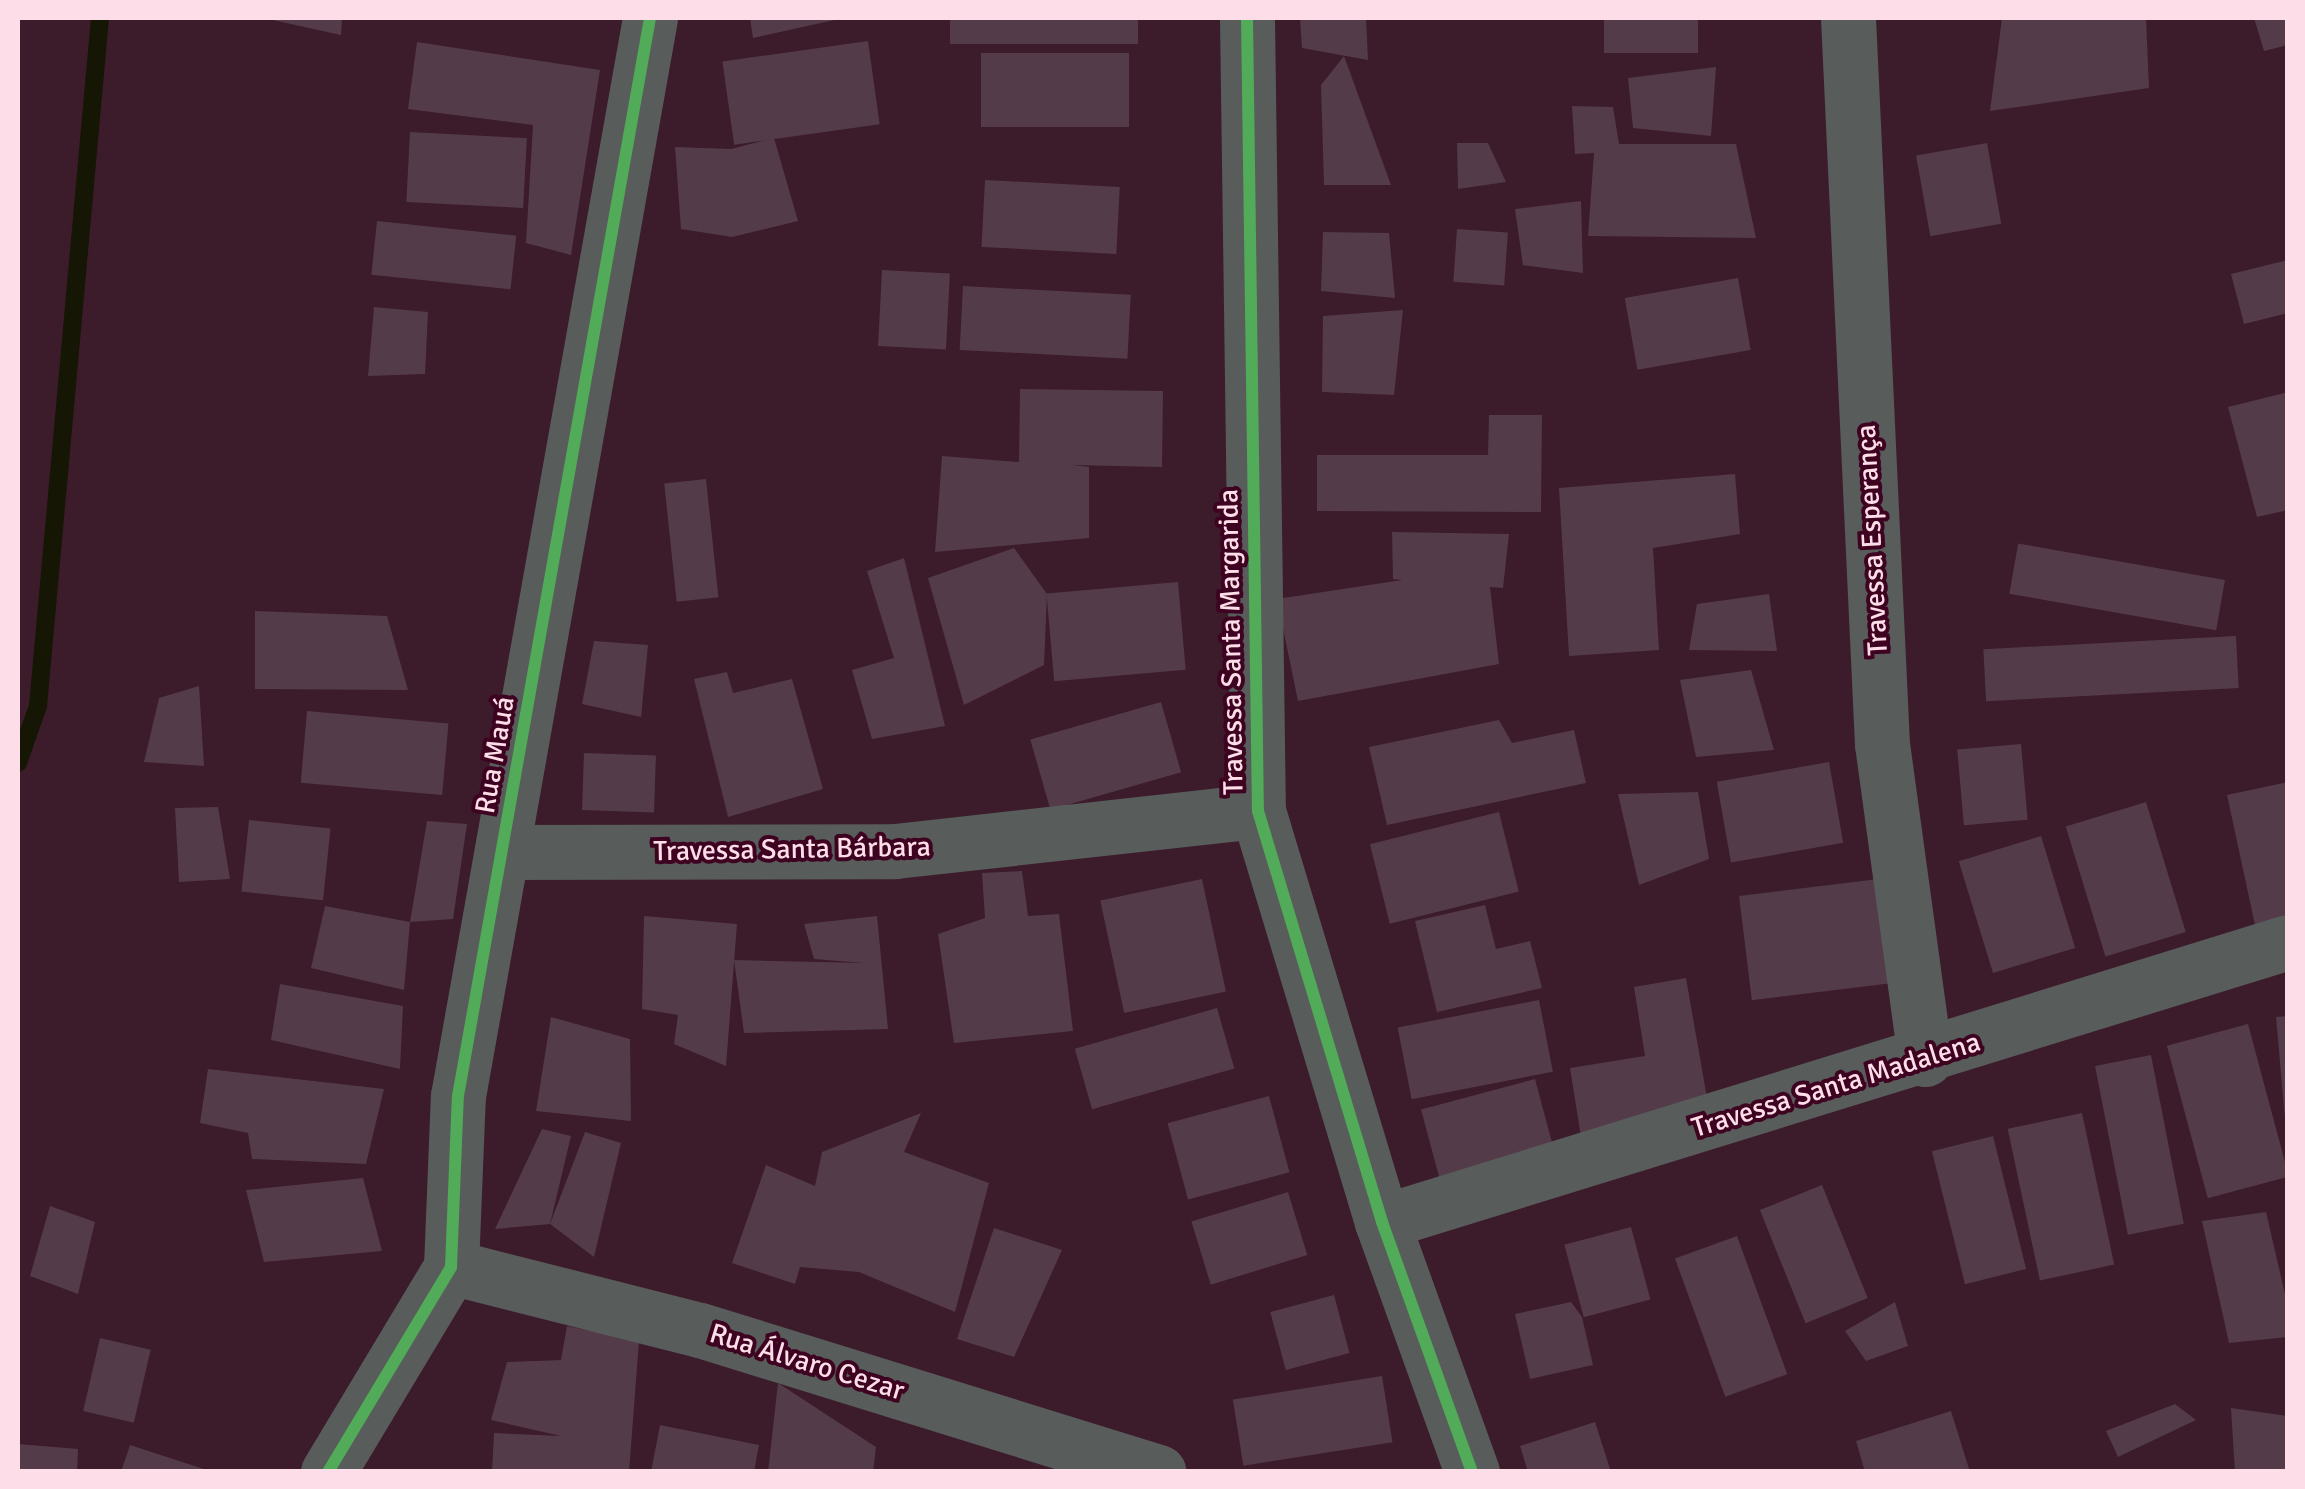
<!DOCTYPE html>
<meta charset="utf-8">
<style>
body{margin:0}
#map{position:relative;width:2305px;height:1489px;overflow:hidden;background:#3c1b2b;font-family:Signika,sans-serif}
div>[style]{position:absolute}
.stream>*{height:18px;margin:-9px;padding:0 9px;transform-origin:9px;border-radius:9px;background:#161605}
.building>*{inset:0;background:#543b49;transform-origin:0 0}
.street>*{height:55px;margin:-27.5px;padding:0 27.5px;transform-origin:27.5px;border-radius:27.5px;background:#585c5b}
.cycleway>*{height:12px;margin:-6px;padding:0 6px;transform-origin:6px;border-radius:6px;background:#51ab58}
span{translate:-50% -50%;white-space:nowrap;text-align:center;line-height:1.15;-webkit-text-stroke:8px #3d0320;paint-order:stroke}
.street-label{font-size:28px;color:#fddee8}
.frame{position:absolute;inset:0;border:20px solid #fddee8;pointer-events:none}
</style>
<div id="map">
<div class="stream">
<div style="left:18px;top:763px;width:60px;rotate:-70.7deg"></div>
<div style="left:38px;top:706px;width:691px;rotate:-84.85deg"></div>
</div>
<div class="building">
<div style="clip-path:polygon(268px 18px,342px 18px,341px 35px,268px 19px)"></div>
<div style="clip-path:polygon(750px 18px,839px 18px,839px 19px,753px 38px)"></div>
<div style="left:950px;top:18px;width:188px;height:26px"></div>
<div style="clip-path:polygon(1300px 18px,1366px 18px,1368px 60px,1302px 48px)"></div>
<div style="left:1604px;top:18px;width:94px;height:35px"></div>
<div style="clip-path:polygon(2002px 18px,2146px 18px,2149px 88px,1990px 111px)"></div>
<div style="clip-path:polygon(2254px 18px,2288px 18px,2288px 45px,2264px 51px)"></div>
<div style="left:868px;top:41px;width:84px;height:147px;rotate:82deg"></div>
<div style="clip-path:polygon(417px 42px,600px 70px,571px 255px,526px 243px,533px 125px,408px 109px)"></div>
<div style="left:981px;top:53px;width:148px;height:74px"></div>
<div style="clip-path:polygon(1344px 56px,1391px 185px,1324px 185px,1321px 85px)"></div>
<div style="clip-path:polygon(1716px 67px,1711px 136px,1633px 128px,1628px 78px)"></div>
<div style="clip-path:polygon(1572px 106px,1613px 107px,1619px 144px,1736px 144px,1756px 238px,1588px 236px,1594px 153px,1575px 154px)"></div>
<div style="left:410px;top:132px;width:117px;height:70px;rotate:3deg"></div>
<div style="clip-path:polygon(774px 138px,798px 221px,732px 237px,681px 229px,675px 147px,731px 149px)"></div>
<div style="clip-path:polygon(1457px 143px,1488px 143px,1506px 182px,1458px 189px)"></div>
<div style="left:1987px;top:143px;width:82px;height:72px;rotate:80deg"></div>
<div style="left:985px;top:180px;width:135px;height:67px;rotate:3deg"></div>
<div style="clip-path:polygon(1581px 201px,1583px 273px,1523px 265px,1515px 209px)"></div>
<div style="left:377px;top:221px;width:140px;height:54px;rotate:6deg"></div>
<div style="left:1457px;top:229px;width:51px;height:53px;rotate:4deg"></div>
<div style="clip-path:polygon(1323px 232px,1389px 233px,1395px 298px,1321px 291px)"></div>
<div style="clip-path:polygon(2288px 260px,2288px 313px,2244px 324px,2231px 274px)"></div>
<div style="left:882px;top:270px;width:68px;height:76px;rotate:3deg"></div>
<div style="left:1738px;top:278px;width:73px;height:115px;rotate:80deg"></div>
<div style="left:963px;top:286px;width:168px;height:64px;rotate:3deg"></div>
<div style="clip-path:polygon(374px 307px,428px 312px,425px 374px,368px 376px)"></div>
<div style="clip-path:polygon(1403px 310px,1394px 395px,1322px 392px,1323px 316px)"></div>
<div style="clip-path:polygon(1020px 389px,1163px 391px,1162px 467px,1072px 465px,1089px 467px,1089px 538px,935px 552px,942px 456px,1019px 462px)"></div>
<div style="clip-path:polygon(2288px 392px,2288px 510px,2257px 517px,2228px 407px)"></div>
<div style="clip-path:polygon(1489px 415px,1542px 415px,1541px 512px,1317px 511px,1317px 455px,1488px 455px)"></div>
<div style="clip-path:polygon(1735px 474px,1740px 534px,1653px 548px,1659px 650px,1569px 656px,1559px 488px)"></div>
<div style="left:706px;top:479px;width:119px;height:42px;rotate:84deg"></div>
<div style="clip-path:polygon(1392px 532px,1509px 534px,1503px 588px,1490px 587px,1499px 664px,1298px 701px,1277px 599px,1402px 580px,1393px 579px)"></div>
<div style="clip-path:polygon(1014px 548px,1047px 594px,1044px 665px,964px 705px,928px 578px)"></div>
<div style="clip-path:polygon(904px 558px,945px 726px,872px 739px,852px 670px,894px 658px,867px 571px)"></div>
<div style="left:2225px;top:580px;width:51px;height:210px;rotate:100deg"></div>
<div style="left:1178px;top:582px;width:88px;height:132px;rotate:85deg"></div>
<div style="clip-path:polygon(1769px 594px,1777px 651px,1689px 650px,1697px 604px)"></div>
<div style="clip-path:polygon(255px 611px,387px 616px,408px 690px,255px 689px)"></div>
<div style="left:2236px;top:636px;width:52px;height:253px;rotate:87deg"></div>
<div style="clip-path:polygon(594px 641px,648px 645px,641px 717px,582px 704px)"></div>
<div style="clip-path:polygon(1751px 670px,1774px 750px,1696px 757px,1680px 680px)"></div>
<div style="clip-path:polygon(727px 672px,733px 693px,792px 679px,823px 789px,728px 817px,694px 679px)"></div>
<div style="clip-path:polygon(199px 686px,204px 766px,144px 762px,159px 698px)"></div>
<div style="left:1161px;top:702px;width:73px;height:136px;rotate:74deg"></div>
<div style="left:307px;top:711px;width:142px;height:72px;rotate:5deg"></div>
<div style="clip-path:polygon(1499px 720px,1512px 743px,1574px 730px,1586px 783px,1387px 825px,1369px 747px)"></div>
<div style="left:2021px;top:744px;width:76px;height:64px;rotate:85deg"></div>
<div style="left:584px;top:753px;width:72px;height:57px;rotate:2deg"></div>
<div style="left:1829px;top:762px;width:82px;height:114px;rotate:80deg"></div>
<div style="clip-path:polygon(2288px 782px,2288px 919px,2255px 925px,2227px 795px)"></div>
<div style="clip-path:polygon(1698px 792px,1709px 859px,1639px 885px,1618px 794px)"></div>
<div style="left:2146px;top:802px;width:136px;height:84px;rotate:73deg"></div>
<div style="clip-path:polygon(218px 807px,230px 879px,179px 882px,175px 808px)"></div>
<div style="left:1499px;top:812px;width:82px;height:133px;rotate:76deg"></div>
<div style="left:249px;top:820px;width:82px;height:72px;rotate:6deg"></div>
<div style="clip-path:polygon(427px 821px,467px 824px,453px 919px,410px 922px)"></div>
<div style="left:2041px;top:836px;width:117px;height:86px;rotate:73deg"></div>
<div style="clip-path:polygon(1022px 871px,1028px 916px,1059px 914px,1073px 1031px,954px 1043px,938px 934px,985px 918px,982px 873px)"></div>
<div style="left:1202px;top:879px;width:115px;height:104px;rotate:78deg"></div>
<div style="left:1878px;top:879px;width:105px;height:140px;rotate:83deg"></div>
<div style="clip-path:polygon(1485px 905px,1496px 949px,1530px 941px,1542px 988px,1437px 1012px,1415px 921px)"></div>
<div style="clip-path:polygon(325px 906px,410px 922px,404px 990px,311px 968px)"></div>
<div style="clip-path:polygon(644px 916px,737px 924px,726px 1066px,674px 1044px,678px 1015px,642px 1009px)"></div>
<div style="clip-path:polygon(877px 916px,888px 1029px,744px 1033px,734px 960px,864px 963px,814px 959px,804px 924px)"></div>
<div style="clip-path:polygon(1686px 978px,1710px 1115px,1581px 1137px,1570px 1068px,1645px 1056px,1634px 987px)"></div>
<div style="clip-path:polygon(280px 984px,403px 1006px,400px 1069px,271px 1040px)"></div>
<div style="left:1539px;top:1000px;width:73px;height:144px;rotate:79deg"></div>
<div style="left:1217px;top:1008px;width:63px;height:148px;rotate:74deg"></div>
<div style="clip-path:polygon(2288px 1016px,2288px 1119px,2285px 1119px,2276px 1017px)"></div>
<div style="clip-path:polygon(551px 1017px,630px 1039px,631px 1121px,536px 1111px)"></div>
<div style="left:2248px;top:1024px;width:158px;height:84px;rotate:75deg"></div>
<div style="left:2151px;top:1055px;width:172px;height:57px;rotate:79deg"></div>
<div style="clip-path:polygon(208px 1069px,384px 1089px,366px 1164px,252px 1159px,248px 1133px,200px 1123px)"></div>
<div style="left:1535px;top:1079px;width:82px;height:118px;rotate:75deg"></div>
<div style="left:1269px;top:1096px;width:79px;height:105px;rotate:75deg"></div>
<div style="clip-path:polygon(921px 1113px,904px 1152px,989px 1183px,955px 1312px,859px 1272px,800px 1267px,795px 1284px,732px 1263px,766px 1165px,815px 1186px,822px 1152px)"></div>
<div style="left:2082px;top:1113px;width:155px;height:76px;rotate:78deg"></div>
<div style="clip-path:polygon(542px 1129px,571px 1136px,550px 1224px,495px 1229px)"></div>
<div style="clip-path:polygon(585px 1132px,621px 1143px,594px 1257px,550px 1224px)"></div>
<div style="left:1993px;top:1136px;width:137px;height:63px;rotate:76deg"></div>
<div style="clip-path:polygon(363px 1178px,382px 1251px,264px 1262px,246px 1190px)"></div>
<div style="left:1822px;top:1185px;width:122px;height:67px;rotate:68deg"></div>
<div style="left:1288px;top:1192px;width:66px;height:101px;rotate:73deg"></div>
<div style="clip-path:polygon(50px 1206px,95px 1222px,78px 1294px,30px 1276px)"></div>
<div style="clip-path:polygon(2266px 1212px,2288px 1307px,2288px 1337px,2229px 1343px,2202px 1221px)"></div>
<div style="left:1631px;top:1227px;width:75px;height:69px;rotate:75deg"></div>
<div style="clip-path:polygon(994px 1228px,1062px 1250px,1014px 1357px,957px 1339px)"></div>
<div style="left:1737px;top:1236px;width:147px;height:66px;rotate:70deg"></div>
<div style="left:1334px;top:1295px;width:60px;height:66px;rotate:75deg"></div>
<div style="clip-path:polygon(1571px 1302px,1582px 1317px,1593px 1365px,1530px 1379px,1515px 1314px)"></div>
<div style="clip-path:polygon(1895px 1302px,1908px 1346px,1866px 1361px,1845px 1331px)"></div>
<div style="clip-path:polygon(567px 1326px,639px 1341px,629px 1472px,492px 1472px,494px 1433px,561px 1436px,491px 1420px,507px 1362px,561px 1360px)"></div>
<div style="left:100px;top:1338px;width:52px;height:75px;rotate:13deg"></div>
<div style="left:1382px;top:1376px;width:67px;height:151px;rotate:81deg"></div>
<div style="clip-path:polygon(778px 1383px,876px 1447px,873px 1472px,768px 1472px)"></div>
<div style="clip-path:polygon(2175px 1404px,2196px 1420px,2118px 1457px,2106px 1431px)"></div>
<div style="clip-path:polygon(2231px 1408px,2288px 1416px,2288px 1472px,2235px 1472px)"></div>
<div style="clip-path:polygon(1951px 1411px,1970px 1472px,1865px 1472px,1856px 1441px)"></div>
<div style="clip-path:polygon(1595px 1422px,1611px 1472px,1528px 1472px,1520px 1446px)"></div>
<div style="clip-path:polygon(660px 1425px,759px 1445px,754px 1472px,651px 1472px)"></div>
<div style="clip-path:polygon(18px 1444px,78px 1449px,77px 1472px,18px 1472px)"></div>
<div style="clip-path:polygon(130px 1445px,210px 1471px,210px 1472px,121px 1472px)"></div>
</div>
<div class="street">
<div style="left:1247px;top:18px;width:793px;rotate:89.21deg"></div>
<div style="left:1258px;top:811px;width:429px;rotate:73.2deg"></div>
<div style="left:1382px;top:1222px;width:266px;rotate:70.2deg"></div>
<div style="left:1848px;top:18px;width:727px;rotate:87.32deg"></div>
<div style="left:1882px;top:744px;width:318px;rotate:82.2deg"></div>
<div style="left:503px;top:852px;width:392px;rotate:-0.1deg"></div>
<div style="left:895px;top:851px;width:365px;rotate:-6.3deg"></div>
<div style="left:1382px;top:1222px;width:948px;rotate:-17.17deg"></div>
<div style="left:451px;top:1267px;width:257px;rotate:14.2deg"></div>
<div style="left:700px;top:1330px;width:480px;rotate:17.2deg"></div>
<div style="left:328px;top:1472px;width:239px;rotate:-59deg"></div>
<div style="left:451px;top:1267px;width:171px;rotate:-87.7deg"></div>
<div style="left:458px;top:1096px;width:1095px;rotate:-79.9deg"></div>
</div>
<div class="cycleway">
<div style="left:1247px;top:18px;width:793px;rotate:89.21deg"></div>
<div style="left:1258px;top:811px;width:429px;rotate:73.2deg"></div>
<div style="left:1382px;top:1222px;width:266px;rotate:70.2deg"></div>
<div style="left:328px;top:1472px;width:239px;rotate:-59deg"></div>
<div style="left:451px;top:1267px;width:171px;rotate:-87.7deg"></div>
<div style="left:458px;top:1096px;width:1095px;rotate:-79.9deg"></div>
</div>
<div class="street-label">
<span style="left:1872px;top:540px;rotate:-93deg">Travessa Esperança</span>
<span style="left:1231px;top:642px;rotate:-91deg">Travessa Santa Margarida</span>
<span style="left:495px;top:755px;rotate:-80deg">Rua Mauá</span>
<span style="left:792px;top:849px;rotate:-1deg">Travessa Santa Bárbara</span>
<span style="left:1836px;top:1085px;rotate:-17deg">Travessa Santa Madalena</span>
<span style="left:807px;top:1362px;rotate:17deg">Rua Álvaro Cezar</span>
</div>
<div class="frame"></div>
</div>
